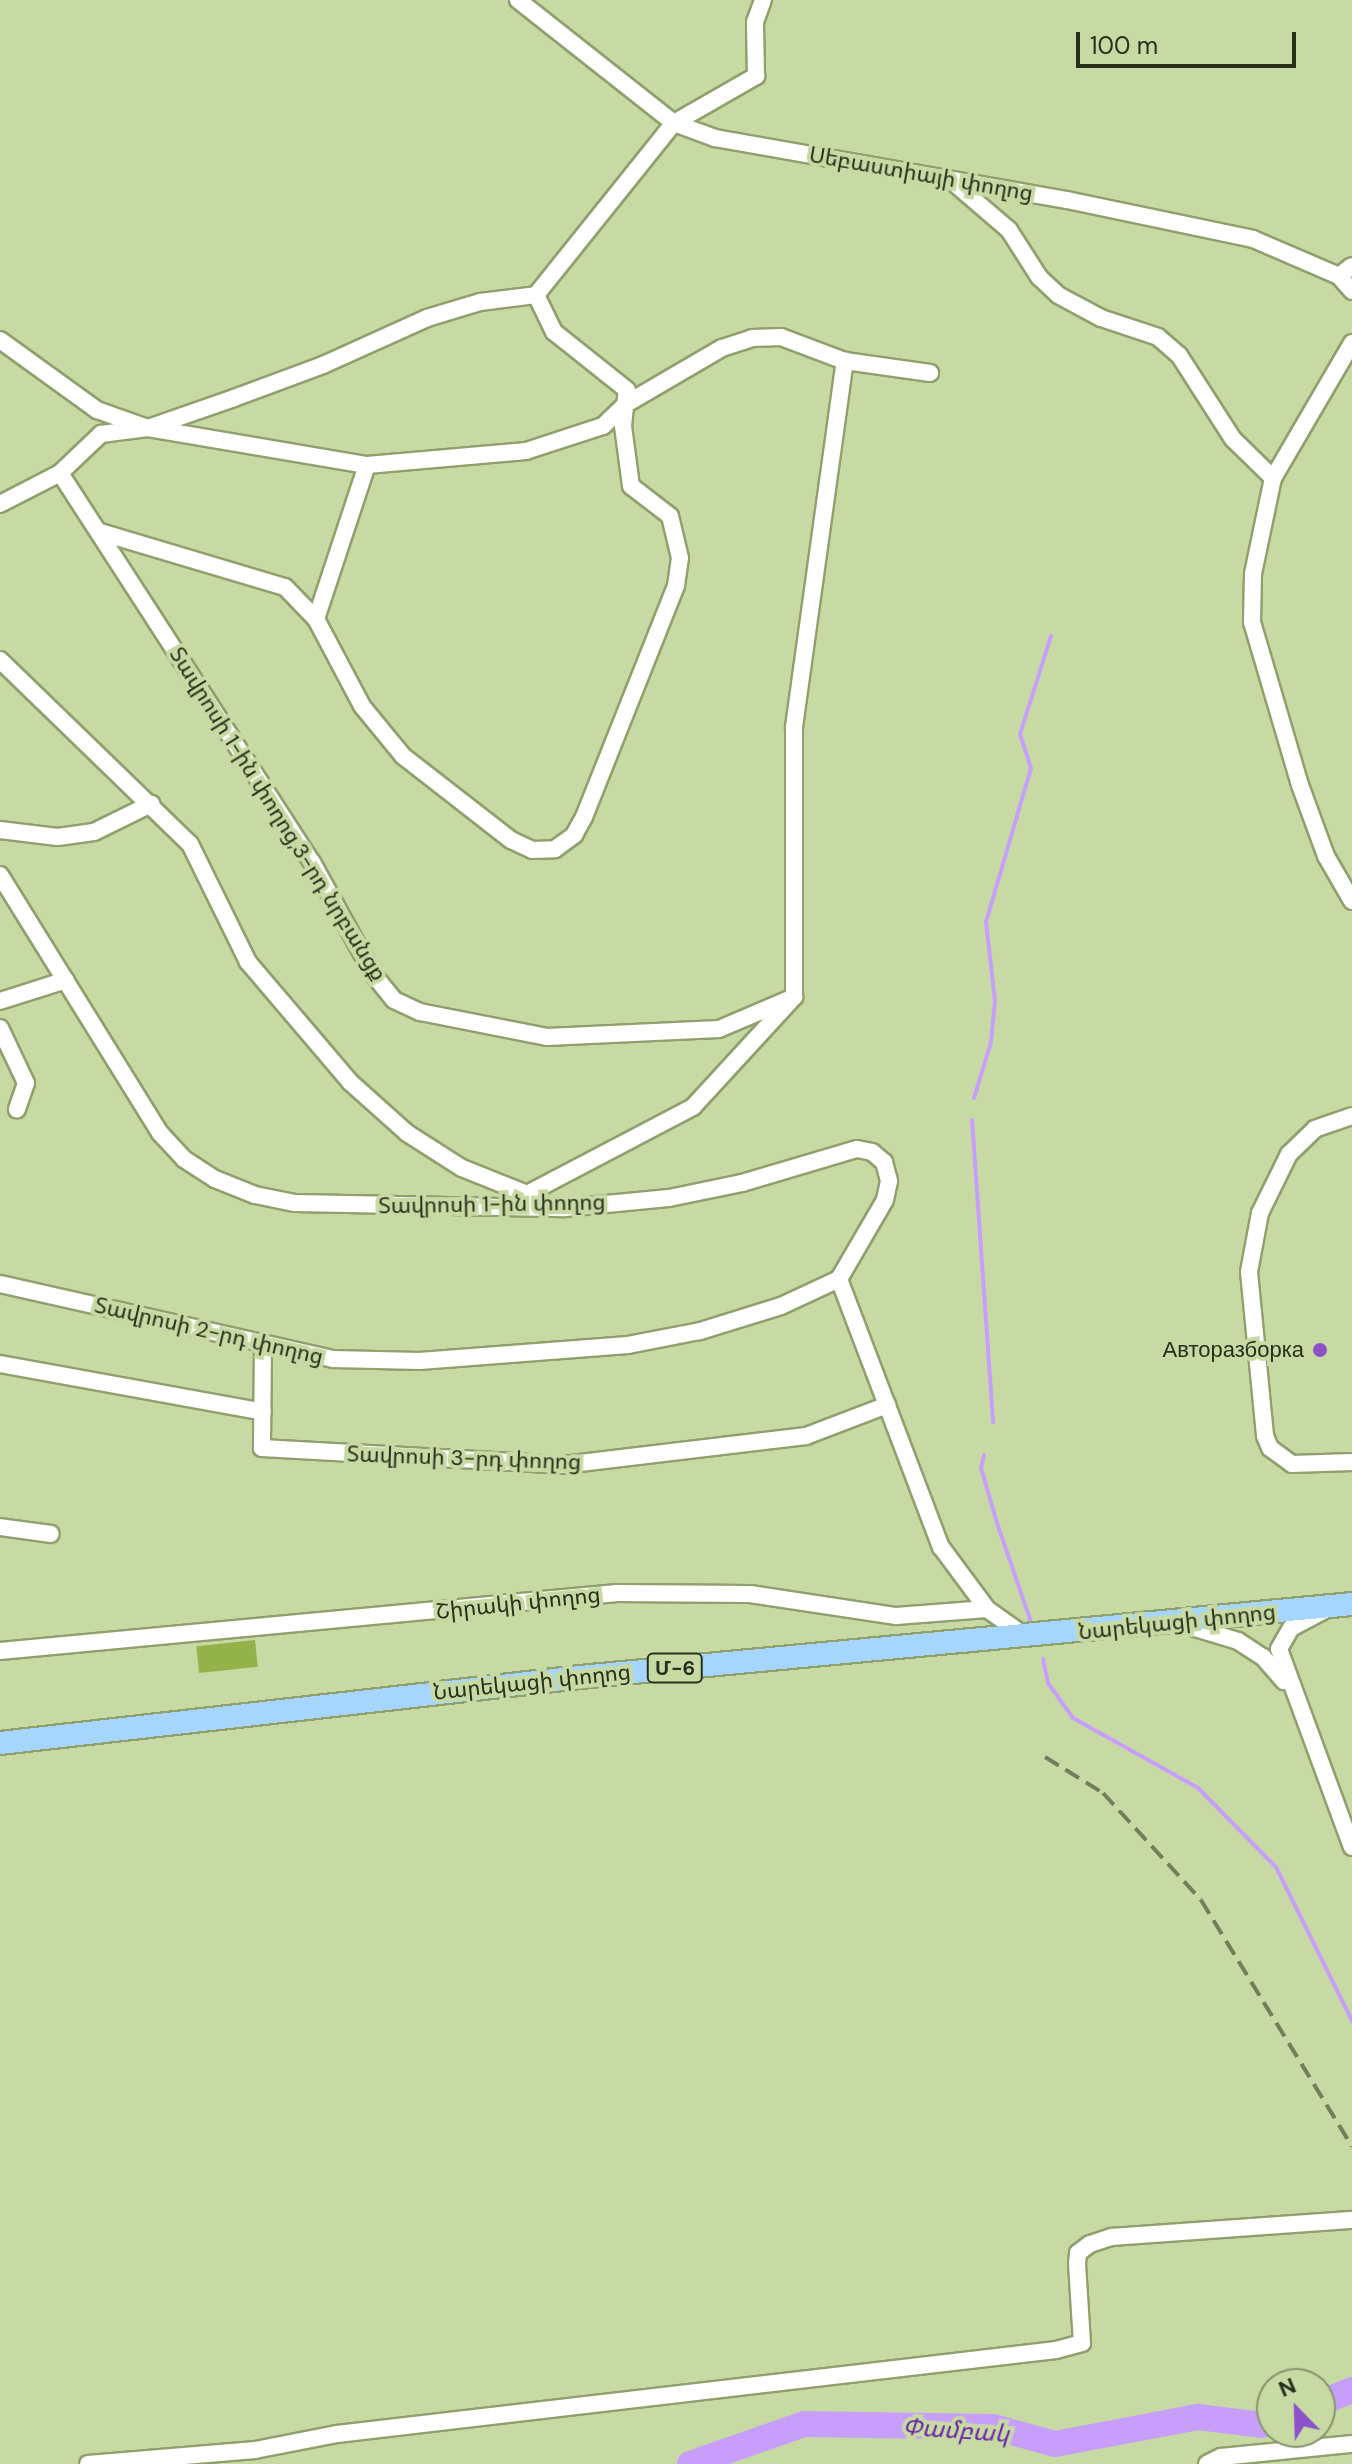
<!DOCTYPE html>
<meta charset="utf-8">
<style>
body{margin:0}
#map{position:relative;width:1352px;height:2464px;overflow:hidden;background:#c7daa4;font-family:"DM Sans","Noto Sans Armenian",sans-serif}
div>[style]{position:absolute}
.green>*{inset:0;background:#94b24a;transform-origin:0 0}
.stream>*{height:4px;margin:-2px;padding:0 2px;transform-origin:2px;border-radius:2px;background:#c79ffb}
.river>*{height:26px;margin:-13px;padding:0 13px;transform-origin:13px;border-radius:13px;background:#c79ffb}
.roads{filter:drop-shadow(2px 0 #8fa06d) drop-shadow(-2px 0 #8fa06d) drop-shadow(0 2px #8fa06d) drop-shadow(0 -2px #8fa06d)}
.minor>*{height:16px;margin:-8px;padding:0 8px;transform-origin:8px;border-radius:8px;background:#fff}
.highway>*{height:22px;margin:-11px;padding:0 11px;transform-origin:11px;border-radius:11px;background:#a6d6fd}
.rail>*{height:4px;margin-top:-2px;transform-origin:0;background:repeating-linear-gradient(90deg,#727f5b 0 16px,transparent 0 24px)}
.dots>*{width:22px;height:22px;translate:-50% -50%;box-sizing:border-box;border:4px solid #c7daa4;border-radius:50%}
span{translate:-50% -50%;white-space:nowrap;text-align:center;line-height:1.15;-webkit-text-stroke:8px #c7daa4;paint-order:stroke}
.shield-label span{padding:2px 6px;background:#c7daa4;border:2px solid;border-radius:6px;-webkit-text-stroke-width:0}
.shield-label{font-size:20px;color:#282f1a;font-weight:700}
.street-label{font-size:22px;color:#282f1a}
.poi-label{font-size:22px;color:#282f1a}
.right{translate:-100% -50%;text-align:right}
.water-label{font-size:24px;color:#6b23a8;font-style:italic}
.north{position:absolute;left:1256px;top:2368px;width:80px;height:80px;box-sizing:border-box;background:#c7daa4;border:2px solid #87966d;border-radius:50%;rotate:337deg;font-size:22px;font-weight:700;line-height:32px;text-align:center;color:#282f1a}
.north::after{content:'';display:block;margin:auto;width:28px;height:36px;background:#8b52c9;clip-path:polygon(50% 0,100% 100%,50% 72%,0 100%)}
.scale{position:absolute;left:1076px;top:32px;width:220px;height:36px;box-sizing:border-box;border:4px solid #282f1a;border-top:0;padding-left:10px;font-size:24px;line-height:28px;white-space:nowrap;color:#282f1a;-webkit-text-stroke:6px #c7daa4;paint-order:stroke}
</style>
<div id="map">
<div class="green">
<div style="left:255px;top:1640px;width:27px;height:59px;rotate:84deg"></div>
</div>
<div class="stream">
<div style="left:974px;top:1098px;width:59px;rotate:-73.1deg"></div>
<div style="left:991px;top:1042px;width:41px;rotate:-84.4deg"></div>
<div style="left:995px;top:1001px;width:80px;rotate:-96.5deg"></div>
<div style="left:986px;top:922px;width:160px;rotate:-73.7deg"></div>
<div style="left:1031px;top:768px;width:36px;rotate:-108deg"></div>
<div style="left:1020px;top:734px;width:103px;rotate:-72.4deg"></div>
<div style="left:972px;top:1120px;width:303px;rotate:86deg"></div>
<div style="left:984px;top:1455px;width:13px;rotate:103deg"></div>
<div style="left:981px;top:1468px;width:60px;rotate:73.7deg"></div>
<div style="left:998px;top:1526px;width:105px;rotate:71deg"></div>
<div style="left:1043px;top:1659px;width:25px;rotate:78deg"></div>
<div style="left:1048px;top:1683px;width:43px;rotate:54.5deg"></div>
<div style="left:1073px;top:1718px;width:143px;rotate:29.2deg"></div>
<div style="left:1198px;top:1788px;width:111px;rotate:45.4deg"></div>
<div style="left:1276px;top:1867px;width:172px;rotate:63.7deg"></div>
</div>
<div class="river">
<div style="left:1320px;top:2403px;width:35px;rotate:-22deg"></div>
<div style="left:690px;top:2464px;width:121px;rotate:-19.3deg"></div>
<div style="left:804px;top:2424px;width:189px;rotate:0.9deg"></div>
<div style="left:993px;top:2427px;width:64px;rotate:15.3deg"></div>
<div style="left:1055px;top:2444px;width:146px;rotate:-10.7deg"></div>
<div style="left:1198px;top:2417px;width:64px;rotate:7.1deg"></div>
<div style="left:1262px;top:2425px;width:11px;rotate:-22deg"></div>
</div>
<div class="roads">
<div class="minor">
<div style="left:518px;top:0;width:199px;rotate:38.3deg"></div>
<div style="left:674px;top:123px;width:44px;rotate:20.1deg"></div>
<div style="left:715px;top:138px;width:357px;rotate:10deg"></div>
<div style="left:1067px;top:200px;width:190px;rotate:11.8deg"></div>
<div style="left:1253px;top:239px;width:94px;rotate:23.3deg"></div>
<div style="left:1339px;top:276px;width:20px;rotate:49deg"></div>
<div style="left:953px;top:182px;width:74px;rotate:40.6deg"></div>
<div style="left:1009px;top:230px;width:56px;rotate:57.4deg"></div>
<div style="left:1039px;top:277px;width:26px;rotate:43deg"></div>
<div style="left:1058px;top:295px;width:49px;rotate:28.1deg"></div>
<div style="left:1101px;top:318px;width:60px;rotate:18.4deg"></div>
<div style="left:1158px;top:337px;width:28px;rotate:41deg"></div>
<div style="left:1179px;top:355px;width:100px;rotate:57.3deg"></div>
<div style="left:1233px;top:439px;width:56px;rotate:44.3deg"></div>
<div style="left:1339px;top:276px;width:16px;rotate:-38deg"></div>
<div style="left:0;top:340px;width:120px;rotate:35.8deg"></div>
<div style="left:97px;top:410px;width:54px;rotate:19.4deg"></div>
<div style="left:148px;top:428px;width:222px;rotate:9.6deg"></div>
<div style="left:367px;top:465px;width:160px;rotate:-5deg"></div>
<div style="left:526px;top:451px;width:81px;rotate:-18deg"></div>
<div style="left:603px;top:426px;width:32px;rotate:-44deg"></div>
<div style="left:626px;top:404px;width:111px;rotate:-30.3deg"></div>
<div style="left:722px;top:348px;width:32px;rotate:-18deg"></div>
<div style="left:752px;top:338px;width:29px;rotate:-2deg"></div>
<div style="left:781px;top:337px;width:68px;rotate:20.6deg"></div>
<div style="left:845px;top:361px;width:86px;rotate:8deg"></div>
<div style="left:1352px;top:343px;width:156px;rotate:120.3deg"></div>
<div style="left:1273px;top:478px;width:98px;rotate:101.8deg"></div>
<div style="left:1253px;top:574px;width:48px;rotate:91.2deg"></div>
<div style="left:1252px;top:622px;width:170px;rotate:73.6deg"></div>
<div style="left:1300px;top:785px;width:76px;rotate:69.9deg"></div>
<div style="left:1326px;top:856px;width:52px;rotate:60deg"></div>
<div style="left:60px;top:473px;width:463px;rotate:57.1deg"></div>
<div style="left:312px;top:862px;width:128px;rotate:61.4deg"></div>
<div style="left:373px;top:974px;width:33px;rotate:51deg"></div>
<div style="left:394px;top:1000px;width:29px;rotate:25deg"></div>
<div style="left:420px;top:1012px;width:129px;rotate:11.1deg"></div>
<div style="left:547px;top:1037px;width:172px;rotate:-2.7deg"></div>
<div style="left:719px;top:1029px;width:82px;rotate:-23.1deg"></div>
<div style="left:794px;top:997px;width:149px;rotate:132.6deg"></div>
<div style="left:693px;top:1107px;width:187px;rotate:152.3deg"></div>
<div style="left:527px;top:1194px;width:13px;rotate:103deg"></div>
<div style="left:0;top:504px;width:68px;rotate:-27.3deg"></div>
<div style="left:60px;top:473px;width:57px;rotate:-43.6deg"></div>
<div style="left:101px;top:434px;width:47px;rotate:-7.3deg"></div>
<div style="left:148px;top:428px;width:91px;rotate:-19.2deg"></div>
<div style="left:234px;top:398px;width:95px;rotate:-20.3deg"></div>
<div style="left:323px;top:365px;width:114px;rotate:-24.3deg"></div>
<div style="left:427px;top:318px;width:55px;rotate:-16.8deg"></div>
<div style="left:480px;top:302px;width:56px;rotate:-7.1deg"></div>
<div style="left:536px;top:295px;width:221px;rotate:-51.3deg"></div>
<div style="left:674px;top:123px;width:95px;rotate:-29.8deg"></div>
<div style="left:756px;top:76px;width:54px;rotate:-91.1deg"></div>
<div style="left:755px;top:22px;width:23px;rotate:-70deg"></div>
<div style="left:100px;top:532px;width:193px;rotate:16.6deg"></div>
<div style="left:285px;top:587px;width:45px;rotate:45.9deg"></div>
<div style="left:316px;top:619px;width:98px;rotate:62.1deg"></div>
<div style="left:362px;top:706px;width:65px;rotate:50.6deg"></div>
<div style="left:403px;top:756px;width:137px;rotate:37.9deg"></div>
<div style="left:511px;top:840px;width:23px;rotate:25deg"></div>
<div style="left:532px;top:850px;width:23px;rotate:-2deg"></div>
<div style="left:555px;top:849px;width:24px;rotate:-36deg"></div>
<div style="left:574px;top:835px;width:21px;rotate:-61deg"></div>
<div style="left:584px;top:817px;width:249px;rotate:-68.3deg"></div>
<div style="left:676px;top:586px;width:28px;rotate:-82deg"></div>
<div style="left:680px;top:558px;width:43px;rotate:-103.4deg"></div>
<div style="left:670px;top:516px;width:49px;rotate:-142.4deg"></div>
<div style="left:631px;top:486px;width:61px;rotate:-97.6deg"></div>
<div style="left:623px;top:426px;width:36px;rotate:-84deg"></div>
<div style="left:627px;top:390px;width:93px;rotate:-141.5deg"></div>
<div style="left:554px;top:332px;width:41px;rotate:-115.9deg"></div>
<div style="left:316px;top:619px;width:162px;rotate:-71.7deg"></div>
<div style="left:0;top:660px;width:264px;rotate:44.1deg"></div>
<div style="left:190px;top:844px;width:131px;rotate:63.8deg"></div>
<div style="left:248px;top:962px;width:157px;rotate:49.6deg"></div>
<div style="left:350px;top:1082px;width:76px;rotate:41.8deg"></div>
<div style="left:407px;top:1133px;width:65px;rotate:32.5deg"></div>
<div style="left:462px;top:1168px;width:70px;rotate:21.8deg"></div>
<div style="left:0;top:830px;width:58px;rotate:6.9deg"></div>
<div style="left:58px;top:837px;width:36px;rotate:-8deg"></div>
<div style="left:94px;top:832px;width:64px;rotate:-26.2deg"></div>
<div style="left:0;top:875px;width:304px;rotate:58.2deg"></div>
<div style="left:160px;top:1133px;width:35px;rotate:47deg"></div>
<div style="left:184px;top:1159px;width:37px;rotate:33deg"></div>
<div style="left:215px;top:1179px;width:43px;rotate:21.8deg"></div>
<div style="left:255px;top:1195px;width:41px;rotate:11.3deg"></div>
<div style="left:295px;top:1203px;width:270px;rotate:1.1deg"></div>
<div style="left:565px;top:1208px;width:104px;rotate:-5.5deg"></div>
<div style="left:669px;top:1198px;width:75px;rotate:-11.6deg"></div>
<div style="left:742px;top:1183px;width:120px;rotate:-16.5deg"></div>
<div style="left:857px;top:1149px;width:15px;rotate:11deg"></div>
<div style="left:872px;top:1152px;width:16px;rotate:40deg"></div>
<div style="left:884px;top:1162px;width:20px;rotate:75deg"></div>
<div style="left:889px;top:1181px;width:19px;rotate:102deg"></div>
<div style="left:885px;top:1200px;width:91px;rotate:120.2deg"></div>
<div style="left:839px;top:1279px;width:64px;rotate:155deg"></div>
<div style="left:781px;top:1306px;width:85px;rotate:162.8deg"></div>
<div style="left:700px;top:1331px;width:73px;rotate:169deg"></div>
<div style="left:628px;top:1345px;width:209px;rotate:175.6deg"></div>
<div style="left:420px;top:1361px;width:87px;rotate:-178.7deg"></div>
<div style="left:333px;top:1359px;width:341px;rotate:-167.3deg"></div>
<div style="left:794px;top:997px;width:270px;rotate:-90deg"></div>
<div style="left:794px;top:727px;width:370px;rotate:-82.1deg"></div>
<div style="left:0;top:1001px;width:69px;rotate:-17.7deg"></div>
<div style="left:0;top:1028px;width:61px;rotate:64.7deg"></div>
<div style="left:26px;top:1083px;width:28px;rotate:109deg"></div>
<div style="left:1352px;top:1116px;width:39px;rotate:161deg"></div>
<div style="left:1315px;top:1129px;width:36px;rotate:136deg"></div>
<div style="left:1289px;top:1154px;width:66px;rotate:116.2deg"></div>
<div style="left:1260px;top:1213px;width:60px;rotate:100.6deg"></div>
<div style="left:1249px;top:1272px;width:165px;rotate:84.4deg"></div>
<div style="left:1265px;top:1436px;width:13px;rotate:67deg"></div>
<div style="left:1270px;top:1448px;width:27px;rotate:36deg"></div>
<div style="left:1292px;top:1464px;width:60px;rotate:-1.9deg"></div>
<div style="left:839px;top:1279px;width:287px;rotate:69.2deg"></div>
<div style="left:941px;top:1547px;width:77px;rotate:53.4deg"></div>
<div style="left:263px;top:1347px;width:101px;rotate:90.6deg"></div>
<div style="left:262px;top:1448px;width:301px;rotate:3.2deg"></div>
<div style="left:563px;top:1465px;width:245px;rotate:-6.8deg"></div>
<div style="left:806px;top:1436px;width:87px;rotate:-20.9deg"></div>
<div style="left:0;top:1364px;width:267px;rotate:10.3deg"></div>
<div style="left:0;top:1527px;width:51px;rotate:7.8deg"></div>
<div style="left:1327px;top:1609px;width:41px;rotate:152.2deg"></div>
<div style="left:1291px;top:1628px;width:24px;rotate:120deg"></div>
<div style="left:1279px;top:1649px;width:211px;rotate:69.8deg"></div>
<div style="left:1182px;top:1624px;width:59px;rotate:16.9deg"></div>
<div style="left:1238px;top:1641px;width:30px;rotate:33deg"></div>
<div style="left:1263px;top:1657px;width:32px;rotate:49deg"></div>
<div style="left:0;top:1651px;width:620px;rotate:-5.37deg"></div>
<div style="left:617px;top:1593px;width:133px;rotate:0.4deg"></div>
<div style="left:750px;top:1594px;width:148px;rotate:8.6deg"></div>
<div style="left:896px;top:1616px;width:91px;rotate:-4.4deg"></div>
<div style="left:987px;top:1609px;width:47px;rotate:35.4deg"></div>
<div style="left:88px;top:2464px;width:168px;rotate:-4.8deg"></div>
<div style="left:255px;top:2450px;width:84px;rotate:-11deg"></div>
<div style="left:337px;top:2434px;width:724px;rotate:-6.66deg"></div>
<div style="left:1056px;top:2350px;width:27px;rotate:-15deg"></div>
<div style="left:1082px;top:2343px;width:80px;rotate:-93.6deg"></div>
<div style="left:1077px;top:2263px;width:10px;rotate:-84deg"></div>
<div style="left:1078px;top:2253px;width:15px;rotate:-37deg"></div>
<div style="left:1090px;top:2244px;width:23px;rotate:-18deg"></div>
<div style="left:1112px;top:2237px;width:241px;rotate:-4.1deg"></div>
<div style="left:1207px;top:2464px;width:16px;rotate:-27deg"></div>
<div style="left:1221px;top:2457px;width:132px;rotate:-5.7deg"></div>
</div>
<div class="highway">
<div style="left:0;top:1743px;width:584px;rotate:-6.49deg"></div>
<div style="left:580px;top:1677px;width:775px;rotate:-5.4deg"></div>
</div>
</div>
<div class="rail">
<div style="left:1045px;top:1757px;width:68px;rotate:31.8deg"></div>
<div style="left:1103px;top:1793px;width:145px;rotate:47.5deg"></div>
<div style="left:1201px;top:1900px;width:289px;rotate:58.5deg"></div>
</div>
<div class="dots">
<div style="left:1320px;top:1350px;background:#8b52c9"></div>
</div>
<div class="shield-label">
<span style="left:675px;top:1668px">Մ-6</span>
</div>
<div class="street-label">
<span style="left:921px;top:174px;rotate:10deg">Սեբաստիայի փողոց</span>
<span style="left:278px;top:814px;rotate:58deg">Տավրոսի 1-ին փողոց,3-րդ նրբանցք</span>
<span style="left:492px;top:1204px;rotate:-1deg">Տավրոսի 1-ին փողոց</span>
<span style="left:209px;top:1331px;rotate:13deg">Տավրոսի 2-րդ փողոց</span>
<span style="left:464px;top:1458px;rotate:2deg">Տավրոսի 3-րդ փողոց</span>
<span style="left:518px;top:1603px;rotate:-6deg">Շիրակի փողոց</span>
<span style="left:1177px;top:1622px;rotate:-6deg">Նարեկացի փողոց</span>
<span style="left:532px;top:1682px;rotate:-6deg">Նարեկացի փողոց</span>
</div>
<div class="poi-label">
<span class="right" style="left:1304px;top:1350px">Авторазборка</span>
</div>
<div class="water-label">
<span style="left:956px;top:2430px;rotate:4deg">Փամբակ</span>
</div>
<div class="north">N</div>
<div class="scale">100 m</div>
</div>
